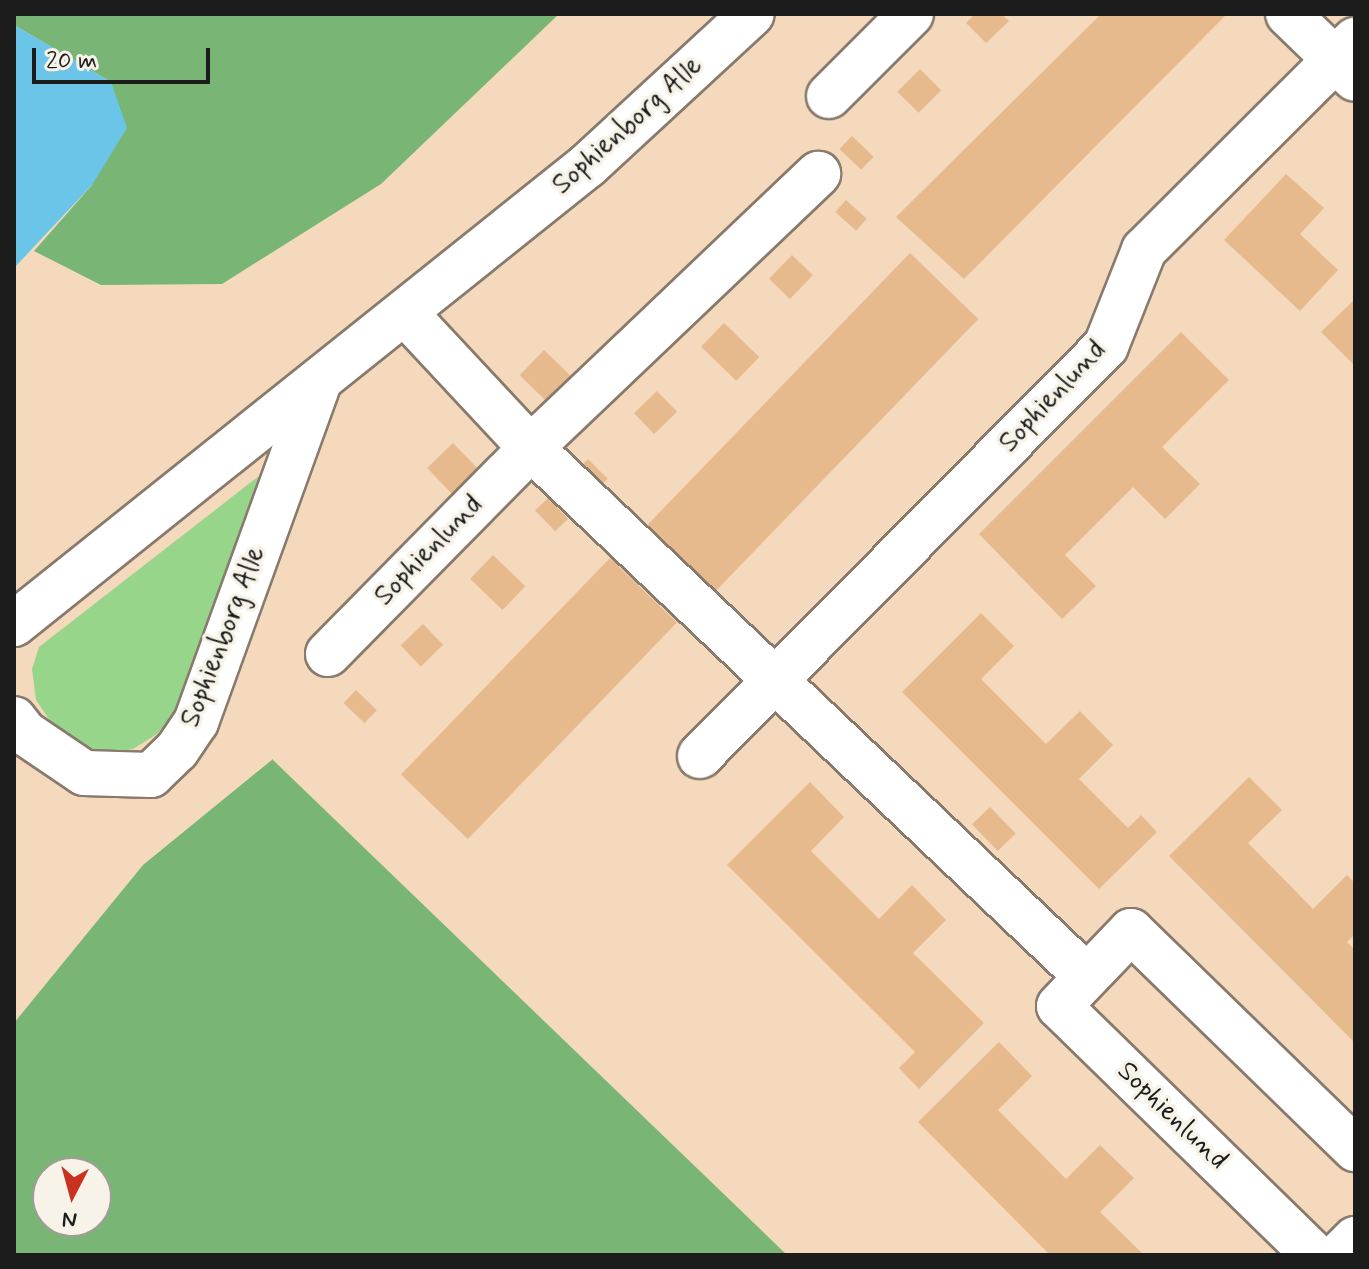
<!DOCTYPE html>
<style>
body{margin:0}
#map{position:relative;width:1369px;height:1269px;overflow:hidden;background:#f4d9bc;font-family:Mynerve,sans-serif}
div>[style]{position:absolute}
.green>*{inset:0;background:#97d58a}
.forest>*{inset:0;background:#79b676}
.water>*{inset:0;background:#6ac5e8}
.building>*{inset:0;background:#e6ba8c;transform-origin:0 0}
.roads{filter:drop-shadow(2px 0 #887a6c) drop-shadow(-2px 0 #887a6c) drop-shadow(0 2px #887a6c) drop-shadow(0 -2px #887a6c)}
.street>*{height:44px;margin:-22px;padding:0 22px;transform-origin:22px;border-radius:22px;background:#fff}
span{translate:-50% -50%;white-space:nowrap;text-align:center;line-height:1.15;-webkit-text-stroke:7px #f7f3e8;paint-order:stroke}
.street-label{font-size:28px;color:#1c1c1c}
.frame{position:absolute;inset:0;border:16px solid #1c1c1c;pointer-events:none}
.north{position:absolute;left:32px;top:1157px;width:80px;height:80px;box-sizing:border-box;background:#f7f3e8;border:2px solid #9f9d96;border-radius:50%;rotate:186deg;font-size:22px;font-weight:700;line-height:32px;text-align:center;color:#1c1c1c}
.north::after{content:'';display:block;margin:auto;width:28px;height:36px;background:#c8321e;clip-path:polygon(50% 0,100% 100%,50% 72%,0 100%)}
.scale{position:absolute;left:32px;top:48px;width:178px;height:36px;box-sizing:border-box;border:4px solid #1c1c1c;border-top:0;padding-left:10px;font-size:24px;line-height:28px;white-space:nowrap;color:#1c1c1c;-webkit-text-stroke:6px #f7f3e8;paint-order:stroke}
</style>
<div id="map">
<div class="green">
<div style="clip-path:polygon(268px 469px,275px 474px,174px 714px,157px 734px,133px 749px,109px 753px,79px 746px,53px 725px,36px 700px,32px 669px,39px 647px)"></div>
</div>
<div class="forest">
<div style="clip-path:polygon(14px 14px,559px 14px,381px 184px,222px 284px,101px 285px,34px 251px,92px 185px,111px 82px,14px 25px)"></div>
<div style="clip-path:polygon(evenodd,273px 759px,273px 760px,787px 1255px,14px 1255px,14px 1023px,143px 865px,273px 759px,48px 1173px,96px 1173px,96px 1221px,48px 1221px,48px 1173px)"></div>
</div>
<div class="water">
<div style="clip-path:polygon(14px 25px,111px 82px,127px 128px,92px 185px,14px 268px)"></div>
</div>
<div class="building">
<div style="clip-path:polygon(975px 14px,1001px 14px,1009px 21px,986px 43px,966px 23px)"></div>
<div style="clip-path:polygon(1101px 14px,1227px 14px,964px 279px,896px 217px)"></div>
<div style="left:920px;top:69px;width:30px;height:32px;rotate:45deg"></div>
<div style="left:852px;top:136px;width:30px;height:18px;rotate:44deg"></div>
<div style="clip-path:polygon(1286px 174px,1324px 208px,1300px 234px,1338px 270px,1300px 311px,1224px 240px)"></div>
<div style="left:846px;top:200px;width:28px;height:16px;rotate:42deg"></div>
<div style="left:910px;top:253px;width:95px;height:395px;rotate:44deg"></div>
<div style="left:792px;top:255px;width:29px;height:33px;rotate:44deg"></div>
<div style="clip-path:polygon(1355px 299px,1355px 366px,1321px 332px)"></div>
<div style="left:724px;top:323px;width:49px;height:33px;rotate:44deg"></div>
<div style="clip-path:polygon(1181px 332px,1229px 380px,1162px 447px,1200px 484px,1165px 519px,1133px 487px,1065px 555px,1096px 586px,1062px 619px,979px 534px)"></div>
<div style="left:544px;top:350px;width:37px;height:35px;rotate:44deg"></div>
<div style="left:657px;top:391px;width:29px;height:32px;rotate:46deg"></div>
<div style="left:453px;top:443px;width:36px;height:36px;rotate:46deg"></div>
<div style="left:588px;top:459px;width:28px;height:18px;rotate:45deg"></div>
<div style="left:548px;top:498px;width:29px;height:18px;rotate:46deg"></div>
<div style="left:493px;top:555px;width:45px;height:33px;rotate:44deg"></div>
<div style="left:610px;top:558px;width:93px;height:301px;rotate:44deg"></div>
<div style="clip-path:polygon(981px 613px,1014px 646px,981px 679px,1046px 744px,1080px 711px,1113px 745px,1079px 779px,1128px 828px,1141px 815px,1157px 832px,1099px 889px,902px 692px)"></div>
<div style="left:423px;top:624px;width:29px;height:31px;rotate:46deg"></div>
<div style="left:356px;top:690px;width:29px;height:18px;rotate:44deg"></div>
<div style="clip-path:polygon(1249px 777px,1282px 810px,1248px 843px,1313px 909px,1347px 875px,1355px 883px,1355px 934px,1347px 942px,1355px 950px,1355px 1043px,1169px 856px)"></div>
<div style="clip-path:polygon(810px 782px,844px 817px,811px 851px,879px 919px,912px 885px,946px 920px,913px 953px,984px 1023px,919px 1089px,899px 1068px,915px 1052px,727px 865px)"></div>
<div style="left:990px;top:807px;width:37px;height:25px;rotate:46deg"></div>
<div style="clip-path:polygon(999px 1042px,1032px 1076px,998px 1110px,1066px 1179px,1100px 1145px,1134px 1178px,1100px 1212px,1144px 1255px,1050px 1255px,918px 1122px)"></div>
</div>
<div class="roads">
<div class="street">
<div style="left:1288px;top:14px;width:93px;rotate:44.1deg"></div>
<div style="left:829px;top:96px;width:116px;rotate:-45deg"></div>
<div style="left:406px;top:314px;width:183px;rotate:47deg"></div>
<div style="left:531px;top:448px;width:767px;rotate:43.57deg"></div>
<div style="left:14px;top:624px;width:734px;rotate:-38.64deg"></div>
<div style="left:587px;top:166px;width:224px;rotate:-42.7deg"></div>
<div style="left:328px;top:654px;width:310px;rotate:-45.4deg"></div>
<div style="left:546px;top:433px;width:376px;rotate:-43.6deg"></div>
<div style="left:14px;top:719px;width:18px;rotate:52deg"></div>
<div style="left:25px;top:733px;width:71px;rotate:34.1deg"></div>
<div style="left:84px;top:773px;width:67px;rotate:1.7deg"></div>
<div style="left:151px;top:775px;width:36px;rotate:-44deg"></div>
<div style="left:177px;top:750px;width:34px;rotate:-56deg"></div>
<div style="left:196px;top:722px;width:356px;rotate:-70.1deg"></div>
<div style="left:700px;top:756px;width:577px;rotate:-45.28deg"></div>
<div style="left:1106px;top:346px;width:103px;rotate:-68.4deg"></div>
<div style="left:1144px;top:250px;width:298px;rotate:-44.9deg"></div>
<div style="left:1314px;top:1255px;width:356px;rotate:-135.7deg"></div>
<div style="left:1059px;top:1006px;width:104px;rotate:-46.2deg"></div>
<div style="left:1131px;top:931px;width:313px;rotate:44.2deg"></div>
<div style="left:1339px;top:1255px;width:23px;rotate:-45deg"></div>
</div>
</div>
<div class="street-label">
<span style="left:628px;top:126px;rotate:-42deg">Sophienborg Alle</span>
<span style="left:1053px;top:397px;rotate:-47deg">Sophienlund</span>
<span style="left:429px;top:551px;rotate:-46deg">Sophienlund</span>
<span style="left:224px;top:637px;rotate:-69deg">Sophienborg Alle</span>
<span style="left:1172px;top:1116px;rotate:44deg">Sophienlund</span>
</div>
<div class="frame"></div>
<div class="north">N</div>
<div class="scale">20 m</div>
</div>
